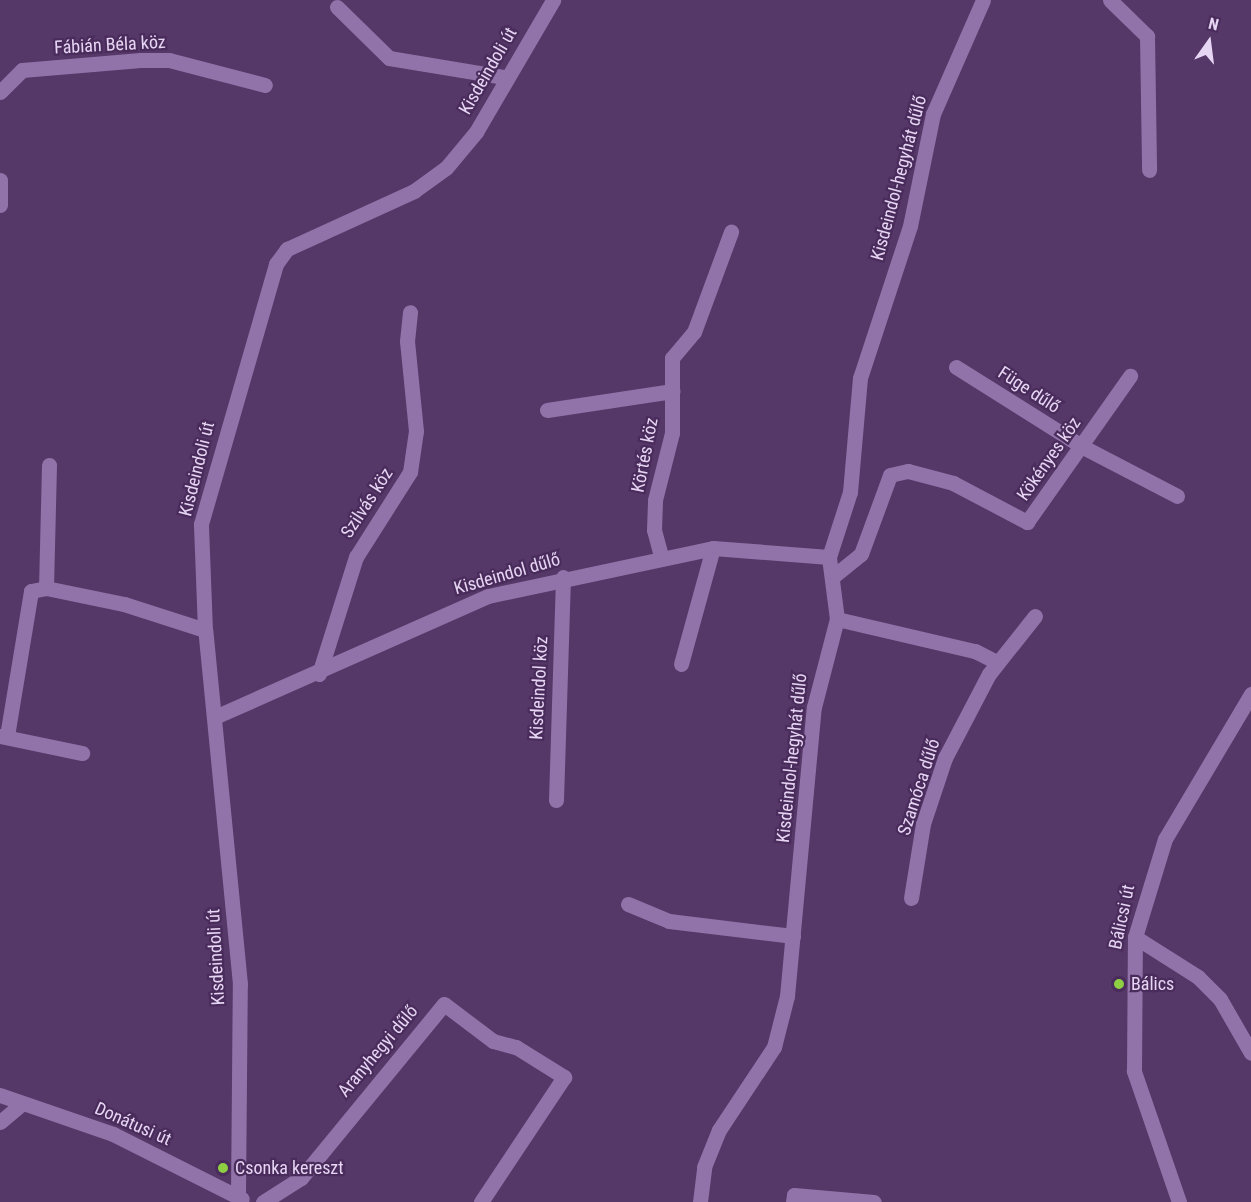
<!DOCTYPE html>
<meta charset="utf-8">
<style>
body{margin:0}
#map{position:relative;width:1251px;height:1202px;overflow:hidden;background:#553768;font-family:"Roboto Condensed",sans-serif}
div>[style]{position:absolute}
.minor>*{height:15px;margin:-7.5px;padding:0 7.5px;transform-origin:7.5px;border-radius:7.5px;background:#9273a9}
.dots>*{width:16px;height:16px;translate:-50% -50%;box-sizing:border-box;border:3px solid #4a2c5c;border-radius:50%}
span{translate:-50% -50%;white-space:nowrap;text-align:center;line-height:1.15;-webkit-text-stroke:4.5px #4a2c5c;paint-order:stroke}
.street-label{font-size:18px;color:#e6d5f3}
.poi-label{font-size:18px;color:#e6d5f3}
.left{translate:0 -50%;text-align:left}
.north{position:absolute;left:1179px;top:12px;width:60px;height:60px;-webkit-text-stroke:4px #4a2c5c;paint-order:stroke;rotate:14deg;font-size:16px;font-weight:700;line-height:24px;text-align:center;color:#e6d5f3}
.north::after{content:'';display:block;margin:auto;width:21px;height:27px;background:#e6d5f3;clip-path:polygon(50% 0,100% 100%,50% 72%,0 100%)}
</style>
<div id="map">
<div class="minor">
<div style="left:1110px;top:0;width:52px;rotate:44.2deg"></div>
<div style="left:1147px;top:36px;width:134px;rotate:89.1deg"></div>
<div style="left:337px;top:7px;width:73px;rotate:44.4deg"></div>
<div style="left:389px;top:58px;width:117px;rotate:9.4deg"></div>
<div style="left:0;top:92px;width:31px;rotate:-45deg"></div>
<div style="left:22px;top:70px;width:119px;rotate:-4.8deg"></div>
<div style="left:141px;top:60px;width:28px"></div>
<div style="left:169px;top:60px;width:99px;rotate:14.6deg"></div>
<div style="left:0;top:180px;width:25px;rotate:90deg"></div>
<div style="left:956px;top:367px;width:150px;rotate:32.2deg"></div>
<div style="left:1083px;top:447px;width:106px;rotate:27.5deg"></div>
<div style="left:547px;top:410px;width:127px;rotate:-8.6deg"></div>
<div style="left:661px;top:556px;width:27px;rotate:-105deg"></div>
<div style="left:654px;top:530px;width:30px;rotate:-88deg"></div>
<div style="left:655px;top:500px;width:69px;rotate:-75.8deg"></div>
<div style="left:672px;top:433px;width:75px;rotate:-90deg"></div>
<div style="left:672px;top:358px;width:34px;rotate:-50deg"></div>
<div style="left:694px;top:332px;width:107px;rotate:-69.7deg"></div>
<div style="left:835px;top:575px;width:33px;rotate:-39deg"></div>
<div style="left:861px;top:554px;width:84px;rotate:-69.8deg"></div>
<div style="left:890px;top:475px;width:18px;rotate:-13deg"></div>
<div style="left:908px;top:471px;width:47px;rotate:14.9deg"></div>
<div style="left:953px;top:483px;width:84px;rotate:27.8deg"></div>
<div style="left:1027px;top:522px;width:179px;rotate:-54.8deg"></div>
<div style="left:46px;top:588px;width:123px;rotate:-88.6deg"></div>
<div style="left:837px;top:619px;width:142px;rotate:13.1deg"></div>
<div style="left:975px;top:651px;width:25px;rotate:27deg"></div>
<div style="left:681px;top:664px;width:120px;rotate:-74.6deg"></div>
<div style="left:319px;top:674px;width:123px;rotate:-72.5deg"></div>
<div style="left:356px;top:557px;width:101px;rotate:-57.6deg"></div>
<div style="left:410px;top:472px;width:41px;rotate:-81.7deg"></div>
<div style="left:416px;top:431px;width:90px;rotate:-95.7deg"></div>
<div style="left:407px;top:341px;width:29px;rotate:-84deg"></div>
<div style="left:217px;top:716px;width:296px;rotate:-23.9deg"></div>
<div style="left:488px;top:596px;width:230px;rotate:-12deg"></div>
<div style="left:713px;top:548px;width:116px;rotate:4.4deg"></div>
<div style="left:0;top:736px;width:84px;rotate:11.7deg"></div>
<div style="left:7px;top:736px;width:147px;rotate:-80.6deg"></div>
<div style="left:31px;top:591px;width:15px;rotate:-11deg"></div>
<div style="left:46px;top:588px;width:80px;rotate:11.6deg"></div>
<div style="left:124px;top:604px;width:85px;rotate:17.8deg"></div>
<div style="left:556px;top:800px;width:223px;rotate:-88.2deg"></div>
<div style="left:911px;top:898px;width:75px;rotate:-80.8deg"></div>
<div style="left:923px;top:824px;width:70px;rotate:-71.6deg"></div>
<div style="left:945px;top:758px;width:95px;rotate:-62.4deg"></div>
<div style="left:989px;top:674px;width:74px;rotate:-51.6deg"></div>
<div style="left:628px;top:904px;width:44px;rotate:22.5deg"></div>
<div style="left:669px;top:921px;width:125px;rotate:6.9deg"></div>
<div style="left:1135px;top:937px;width:75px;rotate:32.4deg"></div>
<div style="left:1198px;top:977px;width:31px;rotate:45deg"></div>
<div style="left:1220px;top:999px;width:62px;rotate:60.1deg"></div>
<div style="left:0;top:1095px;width:120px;rotate:19deg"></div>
<div style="left:113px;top:1134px;width:144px;rotate:26.7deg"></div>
<div style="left:0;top:1122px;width:26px;rotate:-40deg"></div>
<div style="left:238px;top:1194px;width:210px;rotate:-89.5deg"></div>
<div style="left:240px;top:984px;width:356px;rotate:-95.6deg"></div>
<div style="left:205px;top:630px;width:106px;rotate:-92.2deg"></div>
<div style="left:201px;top:524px;width:271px;rotate:-73.9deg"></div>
<div style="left:276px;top:264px;width:19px;rotate:-54deg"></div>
<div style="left:287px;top:249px;width:140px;rotate:-24.5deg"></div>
<div style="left:414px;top:191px;width:39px;rotate:-36deg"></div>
<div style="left:446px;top:168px;width:47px;rotate:-50.2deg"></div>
<div style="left:476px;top:132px;width:153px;rotate:-59.7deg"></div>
<div style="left:263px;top:1202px;width:45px;rotate:-32.3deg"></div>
<div style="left:301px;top:1178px;width:225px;rotate:-50.6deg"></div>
<div style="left:444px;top:1004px;width:61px;rotate:37.1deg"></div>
<div style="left:493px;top:1041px;width:24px;rotate:15deg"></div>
<div style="left:516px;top:1047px;width:57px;rotate:32deg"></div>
<div style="left:564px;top:1077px;width:150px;rotate:123.6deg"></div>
<div style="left:700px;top:1202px;width:35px;rotate:-83deg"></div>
<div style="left:704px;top:1167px;width:40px;rotate:-68deg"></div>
<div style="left:719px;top:1130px;width:100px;rotate:-56.5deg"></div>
<div style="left:774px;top:1047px;width:53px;rotate:-75.7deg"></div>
<div style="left:787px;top:996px;width:290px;rotate:-84.7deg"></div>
<div style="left:814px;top:707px;width:91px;rotate:-75.4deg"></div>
<div style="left:837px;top:619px;width:63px;rotate:-97.4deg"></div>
<div style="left:829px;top:557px;width:68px;rotate:-72.1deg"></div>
<div style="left:850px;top:492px;width:114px;rotate:-85deg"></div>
<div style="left:860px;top:378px;width:160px;rotate:-71.8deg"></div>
<div style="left:910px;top:226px;width:114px;rotate:-78.4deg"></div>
<div style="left:933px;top:114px;width:124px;rotate:-66.3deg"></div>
<div style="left:793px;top:1202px;width:7px;rotate:-82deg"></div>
<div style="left:794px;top:1195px;width:80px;rotate:5deg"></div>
<div style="left:1179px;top:1202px;width:139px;rotate:-109deg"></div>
<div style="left:1134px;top:1071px;width:134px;rotate:-89.6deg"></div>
<div style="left:1135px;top:937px;width:102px;rotate:-73deg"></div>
<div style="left:1165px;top:839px;width:169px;rotate:-59.3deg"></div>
</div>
<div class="dots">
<div style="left:1119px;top:984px;background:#8ece43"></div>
<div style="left:223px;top:1168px;background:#8ece43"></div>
</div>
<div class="street-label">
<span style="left:110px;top:45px;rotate:-3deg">Fábián Béla köz</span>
<span style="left:488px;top:71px;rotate:-60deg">Kisdeindoli út</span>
<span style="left:899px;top:178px;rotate:-75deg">Kisdeindol-hegyhát dűlő</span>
<span style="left:1029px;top:390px;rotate:33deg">Füge dűlő</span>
<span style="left:645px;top:455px;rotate:-79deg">Körtés köz</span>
<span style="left:1049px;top:459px;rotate:-55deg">Kökényes köz</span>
<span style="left:197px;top:469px;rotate:-76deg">Kisdeindoli út</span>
<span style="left:367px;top:503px;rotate:-57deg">Szilvás köz</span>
<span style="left:507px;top:574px;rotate:-16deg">Kisdeindol dűlő</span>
<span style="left:539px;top:688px;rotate:-87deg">Kisdeindol köz</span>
<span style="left:792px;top:758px;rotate:-84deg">Kisdeindol-hegyhát dűlő</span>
<span style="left:919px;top:787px;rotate:-72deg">Szamóca dűlő</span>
<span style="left:1122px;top:917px;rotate:-78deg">Bálicsi út</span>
<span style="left:216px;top:957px;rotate:-93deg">Kisdeindoli út</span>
<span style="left:378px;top:1051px;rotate:-50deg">Aranyhegyi dűlő</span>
<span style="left:133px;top:1124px;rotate:24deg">Donátusi út</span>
</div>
<div class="poi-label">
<span class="left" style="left:1131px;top:984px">Bálics</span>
<span class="left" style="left:235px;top:1168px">Csonka kereszt</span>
</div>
<div class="north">N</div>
</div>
